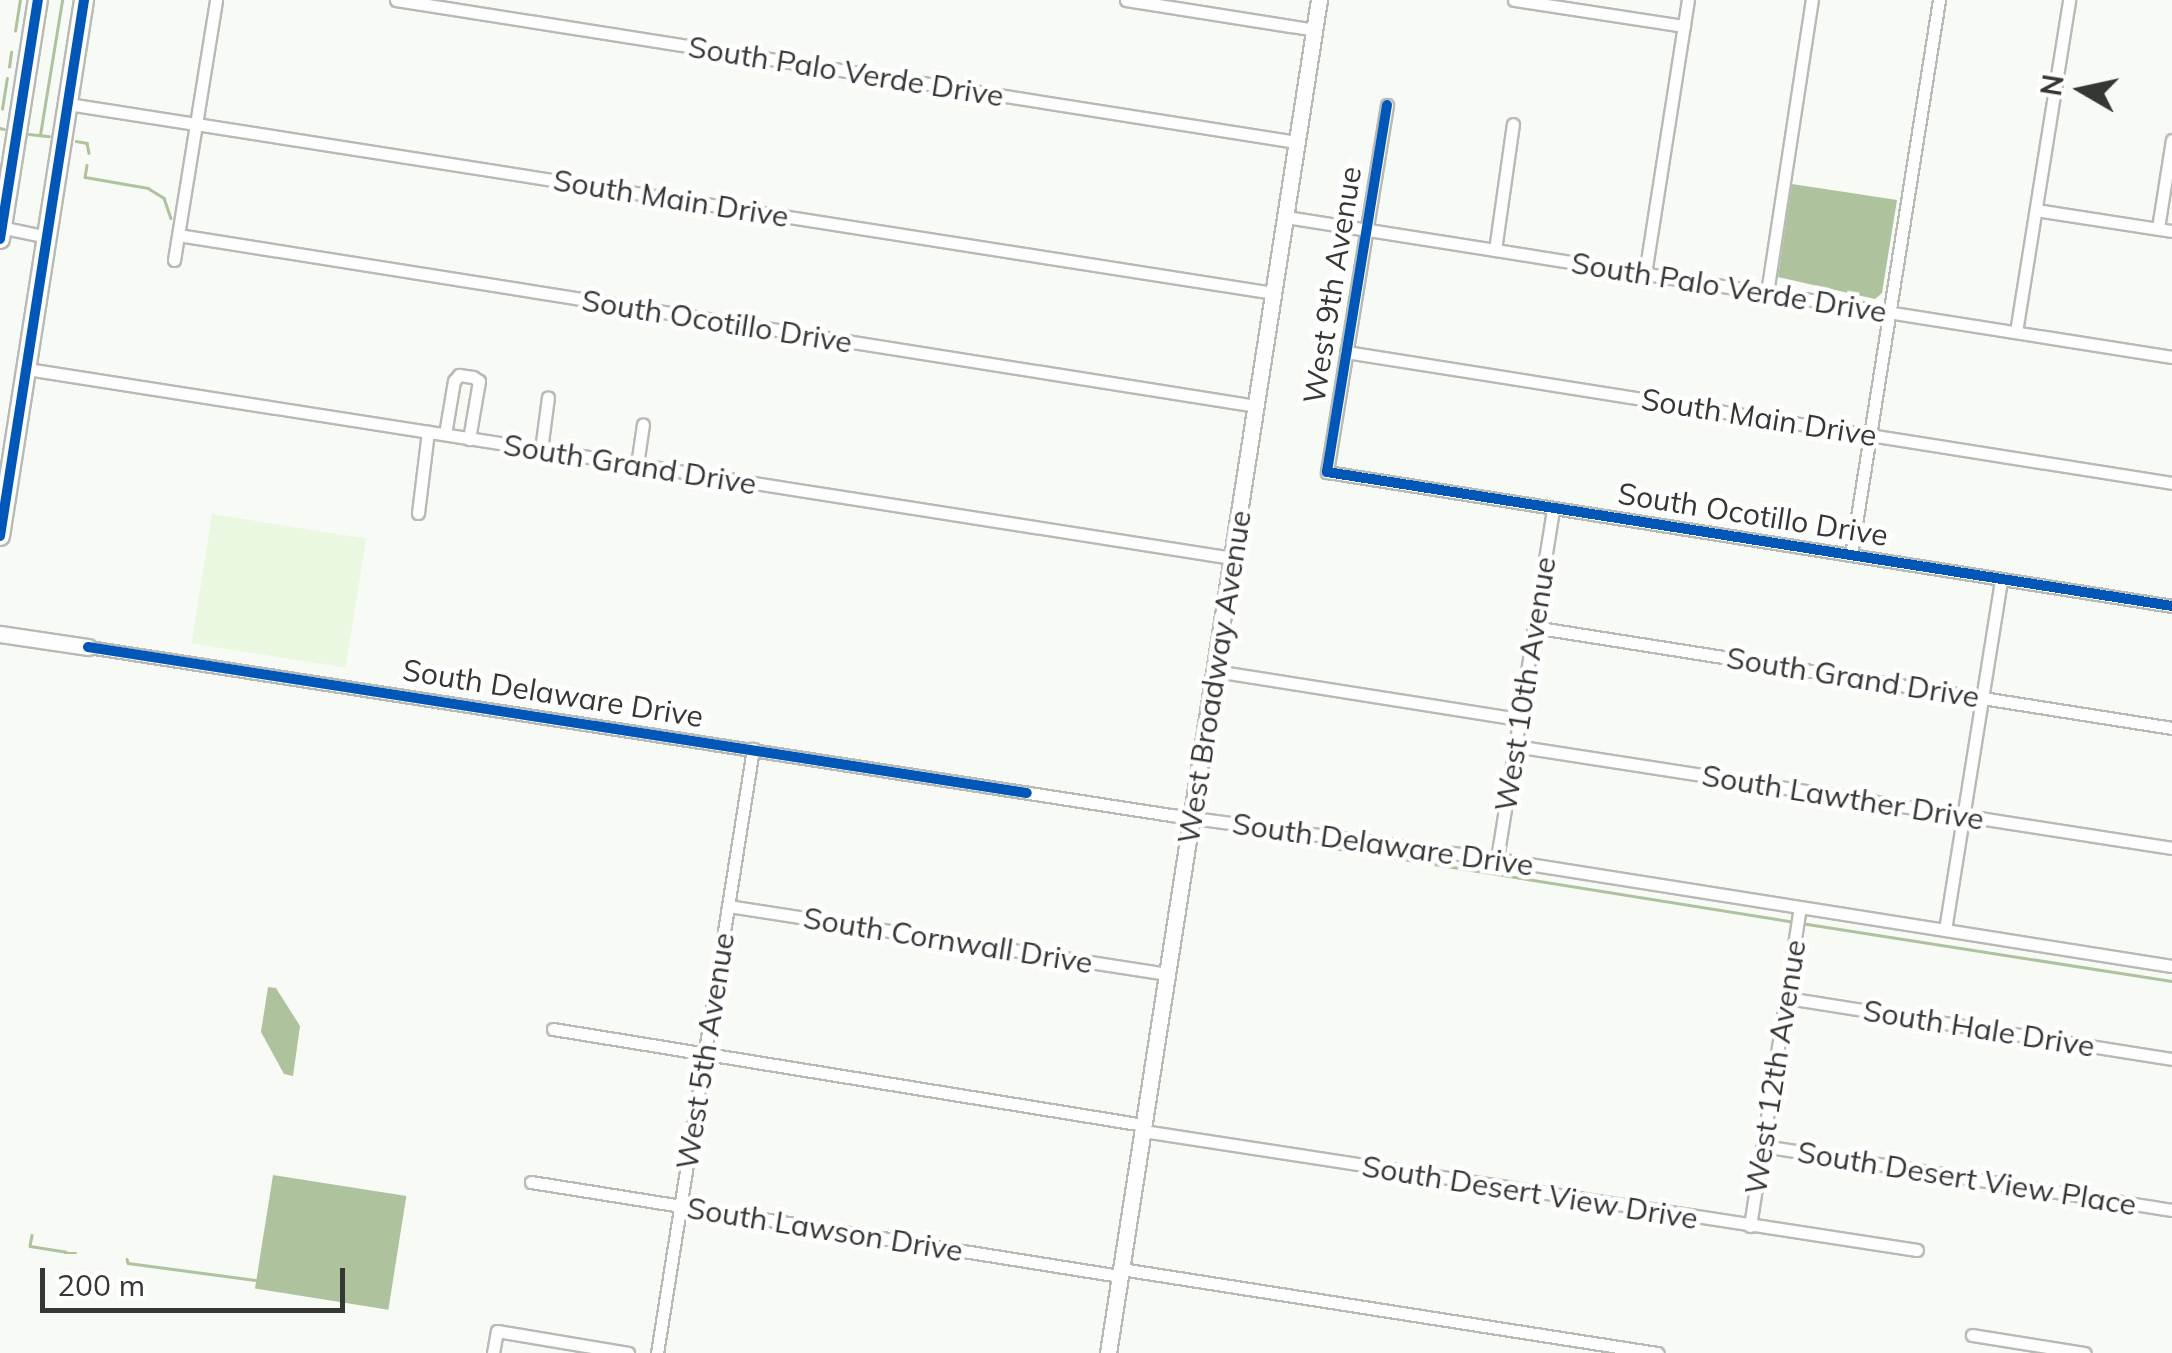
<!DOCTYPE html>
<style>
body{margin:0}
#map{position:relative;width:2172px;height:1353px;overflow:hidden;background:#f8fbf5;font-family:Mulish,sans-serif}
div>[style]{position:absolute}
.green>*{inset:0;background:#eaf7e1;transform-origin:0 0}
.water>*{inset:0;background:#adc29d;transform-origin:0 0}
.stream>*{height:2.5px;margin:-1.25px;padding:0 1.25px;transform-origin:1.25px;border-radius:1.25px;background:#adc29d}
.roads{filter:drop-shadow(2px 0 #b8bab6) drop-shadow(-2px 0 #b8bab6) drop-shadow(0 2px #b8bab6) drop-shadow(0 -2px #b8bab6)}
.street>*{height:11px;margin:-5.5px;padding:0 5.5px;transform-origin:5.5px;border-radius:5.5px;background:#fefefe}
.secondary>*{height:15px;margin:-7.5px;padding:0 7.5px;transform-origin:7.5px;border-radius:7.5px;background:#fefefe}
.primary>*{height:18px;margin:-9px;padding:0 9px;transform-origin:9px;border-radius:9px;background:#fefefe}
.cycleway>*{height:10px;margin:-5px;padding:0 5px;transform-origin:5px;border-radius:5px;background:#0057b8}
span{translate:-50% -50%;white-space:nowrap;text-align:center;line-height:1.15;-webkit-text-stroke:9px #fff;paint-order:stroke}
.street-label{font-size:30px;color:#353733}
.north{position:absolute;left:2032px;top:40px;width:100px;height:100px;-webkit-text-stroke:8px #fff;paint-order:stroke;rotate:279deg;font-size:28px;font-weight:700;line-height:40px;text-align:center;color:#353733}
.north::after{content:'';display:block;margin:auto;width:35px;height:45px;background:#353733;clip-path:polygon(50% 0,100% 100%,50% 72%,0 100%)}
.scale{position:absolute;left:40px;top:1268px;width:305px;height:45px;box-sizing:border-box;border:5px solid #353733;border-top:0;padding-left:12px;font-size:30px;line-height:35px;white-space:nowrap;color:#353733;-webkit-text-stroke:8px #fff;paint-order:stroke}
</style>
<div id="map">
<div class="green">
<div style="left:212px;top:514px;width:156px;height:131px;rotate:9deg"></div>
</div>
<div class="water">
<div style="clip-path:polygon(1792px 184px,1897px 200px,1882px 293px,1875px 299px,1778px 277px)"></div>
<div style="clip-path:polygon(268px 987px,276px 988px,300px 1026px,293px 1076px,284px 1074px,261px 1032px)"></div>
<div style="left:273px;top:1175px;width:135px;height:115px;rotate:9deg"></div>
</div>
<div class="stream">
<div style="left:15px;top:31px;width:31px;rotate:-81deg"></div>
<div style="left:9px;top:67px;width:15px;rotate:-82deg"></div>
<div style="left:2px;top:109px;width:31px;rotate:-81deg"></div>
<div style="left:0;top:128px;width:4px;rotate:14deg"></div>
<div style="left:29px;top:134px;width:20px;rotate:6deg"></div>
<div style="left:40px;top:135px;width:137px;rotate:-80.7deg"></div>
<div style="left:76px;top:141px;width:11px;rotate:10deg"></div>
<div style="left:87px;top:143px;width:10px;rotate:79deg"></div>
<div style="left:87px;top:165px;width:12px;rotate:99deg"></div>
<div style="left:85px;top:177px;width:64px;rotate:9.9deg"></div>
<div style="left:148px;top:188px;width:19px;rotate:32deg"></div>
<div style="left:164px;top:198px;width:21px;rotate:71deg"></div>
<div style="left:1321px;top:846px;width:478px;rotate:9.1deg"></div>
<div style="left:1801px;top:923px;width:376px;rotate:8.9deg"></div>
<div style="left:32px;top:1235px;width:11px;rotate:100deg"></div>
<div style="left:30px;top:1246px;width:36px;rotate:9deg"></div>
<div style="left:65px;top:1253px;width:11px"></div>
<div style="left:127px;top:1259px;width:4px;rotate:76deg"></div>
<div style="left:128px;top:1263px;width:128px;rotate:7.6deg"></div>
</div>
<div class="roads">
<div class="street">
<div style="left:396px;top:0;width:912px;rotate:8.96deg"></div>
<div style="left:1126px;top:0;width:191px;rotate:9deg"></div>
<div style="left:1514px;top:0;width:172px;rotate:8.7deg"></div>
<div style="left:68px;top:104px;width:1221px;rotate:8.91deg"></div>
<div style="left:1387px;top:105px;width:372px;rotate:99.3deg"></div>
<div style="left:1327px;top:472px;width:856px;rotate:9.01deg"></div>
<div style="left:2036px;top:210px;width:138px;rotate:8.8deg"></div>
<div style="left:1286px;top:217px;width:897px;rotate:8.98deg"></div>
<div style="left:0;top:227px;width:48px;rotate:12deg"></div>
<div style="left:2158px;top:228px;width:89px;rotate:-81deg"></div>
<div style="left:178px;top:235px;width:1091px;rotate:9.01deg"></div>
<div style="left:1495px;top:250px;width:127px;rotate:-81.9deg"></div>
<div style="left:174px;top:260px;width:263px;rotate:-80.8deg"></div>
<div style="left:1645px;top:274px;width:277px;rotate:-81.1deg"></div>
<div style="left:1767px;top:293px;width:296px;rotate:-81.3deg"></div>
<div style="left:2016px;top:332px;width:336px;rotate:-80.9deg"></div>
<div style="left:1346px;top:352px;width:836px;rotate:9.01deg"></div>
<div style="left:27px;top:369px;width:1220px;rotate:8.91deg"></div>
<div style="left:445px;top:434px;width:54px;rotate:-80.4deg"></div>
<div style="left:454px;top:381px;width:8px;rotate:-50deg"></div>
<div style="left:459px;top:375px;width:14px;rotate:8deg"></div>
<div style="left:473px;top:377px;width:7px;rotate:34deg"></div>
<div style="left:479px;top:381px;width:59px;rotate:99.8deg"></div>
<div style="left:541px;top:450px;width:53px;rotate:-82.5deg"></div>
<div style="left:637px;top:465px;width:41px;rotate:-81.7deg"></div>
<div style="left:418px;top:513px;width:82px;rotate:-83deg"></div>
<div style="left:1851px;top:555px;width:562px;rotate:-80.99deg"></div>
<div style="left:1533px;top:627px;width:647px;rotate:8.98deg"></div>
<div style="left:88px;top:647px;width:1096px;rotate:8.82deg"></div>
<div style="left:1171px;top:815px;width:329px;rotate:7.7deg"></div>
<div style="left:1497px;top:859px;width:683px;rotate:9.01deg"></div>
<div style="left:1215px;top:671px;width:308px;rotate:9deg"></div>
<div style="left:1515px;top:746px;width:665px;rotate:8.82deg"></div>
<div style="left:1497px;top:859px;width:355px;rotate:-80.9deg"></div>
<div style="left:728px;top:906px;width:444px;rotate:8.8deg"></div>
<div style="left:1945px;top:930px;width:355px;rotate:-80.9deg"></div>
<div style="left:1787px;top:998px;width:390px;rotate:9deg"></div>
<div style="left:553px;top:1029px;width:599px;rotate:9.23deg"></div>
<div style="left:1143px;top:1131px;width:783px;rotate:8.74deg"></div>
<div style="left:1763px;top:1146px;width:414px;rotate:8.9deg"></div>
<div style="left:531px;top:1182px;width:596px;rotate:9.07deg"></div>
<div style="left:1750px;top:1226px;width:322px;rotate:-81.1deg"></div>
<div style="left:1121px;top:1269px;width:543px;rotate:8.91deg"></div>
<div style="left:1972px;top:1335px;width:114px;rotate:9.1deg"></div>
<div style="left:493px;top:1353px;width:22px;rotate:-80deg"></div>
<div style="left:497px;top:1331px;width:133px;rotate:9.5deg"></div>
<div style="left:657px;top:1353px;width:612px;rotate:-80.97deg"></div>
</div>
<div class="secondary">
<div style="left:0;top:634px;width:89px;rotate:8.4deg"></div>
<div style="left:1108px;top:1353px;width:1369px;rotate:-81.14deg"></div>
</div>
<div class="primary">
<div style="left:0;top:239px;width:242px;rotate:-81deg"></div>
<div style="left:0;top:536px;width:543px;rotate:-81.09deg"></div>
</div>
</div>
<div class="cycleway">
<div style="left:1387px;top:105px;width:372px;rotate:99.3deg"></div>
<div style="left:1327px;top:472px;width:856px;rotate:9.01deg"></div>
<div style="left:0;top:239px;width:242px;rotate:-81deg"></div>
<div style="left:0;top:536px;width:543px;rotate:-81.09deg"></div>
<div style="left:88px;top:647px;width:950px;rotate:8.84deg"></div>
</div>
<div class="street-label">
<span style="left:846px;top:71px;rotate:9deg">South Palo Verde Drive</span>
<span style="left:671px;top:198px;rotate:9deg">South Main Drive</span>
<span style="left:1332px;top:285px;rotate:-81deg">West 9th Avenue</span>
<span style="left:1729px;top:287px;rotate:9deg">South Palo Verde Drive</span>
<span style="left:717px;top:321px;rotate:9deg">South Ocotillo Drive</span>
<span style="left:1759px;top:417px;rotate:9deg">South Main Drive</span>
<span style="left:630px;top:464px;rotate:9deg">South Grand Drive</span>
<span style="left:1753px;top:514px;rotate:9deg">South Ocotillo Drive</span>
<span style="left:1214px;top:677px;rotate:-81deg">West Broadway Avenue</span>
<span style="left:1853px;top:677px;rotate:9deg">South Grand Drive</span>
<span style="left:1525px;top:684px;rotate:-81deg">West 10th Avenue</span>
<span style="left:553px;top:693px;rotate:9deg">South Delaware Drive</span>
<span style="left:1843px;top:797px;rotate:9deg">South Lawther Drive</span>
<span style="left:1383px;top:844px;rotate:8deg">South Delaware Drive</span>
<span style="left:948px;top:940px;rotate:9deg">South Cornwall Drive</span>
<span style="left:1979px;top:1028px;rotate:9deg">South Hale Drive</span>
<span style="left:705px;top:1051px;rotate:-81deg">West 5th Avenue</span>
<span style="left:1775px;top:1067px;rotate:-81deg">West 12th Avenue</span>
<span style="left:1967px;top:1178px;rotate:9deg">South Desert View Place</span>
<span style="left:1530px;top:1192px;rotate:9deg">South Desert View Drive</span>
<span style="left:825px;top:1229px;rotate:9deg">South Lawson Drive</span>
</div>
<div class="north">N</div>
<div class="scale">200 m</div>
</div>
